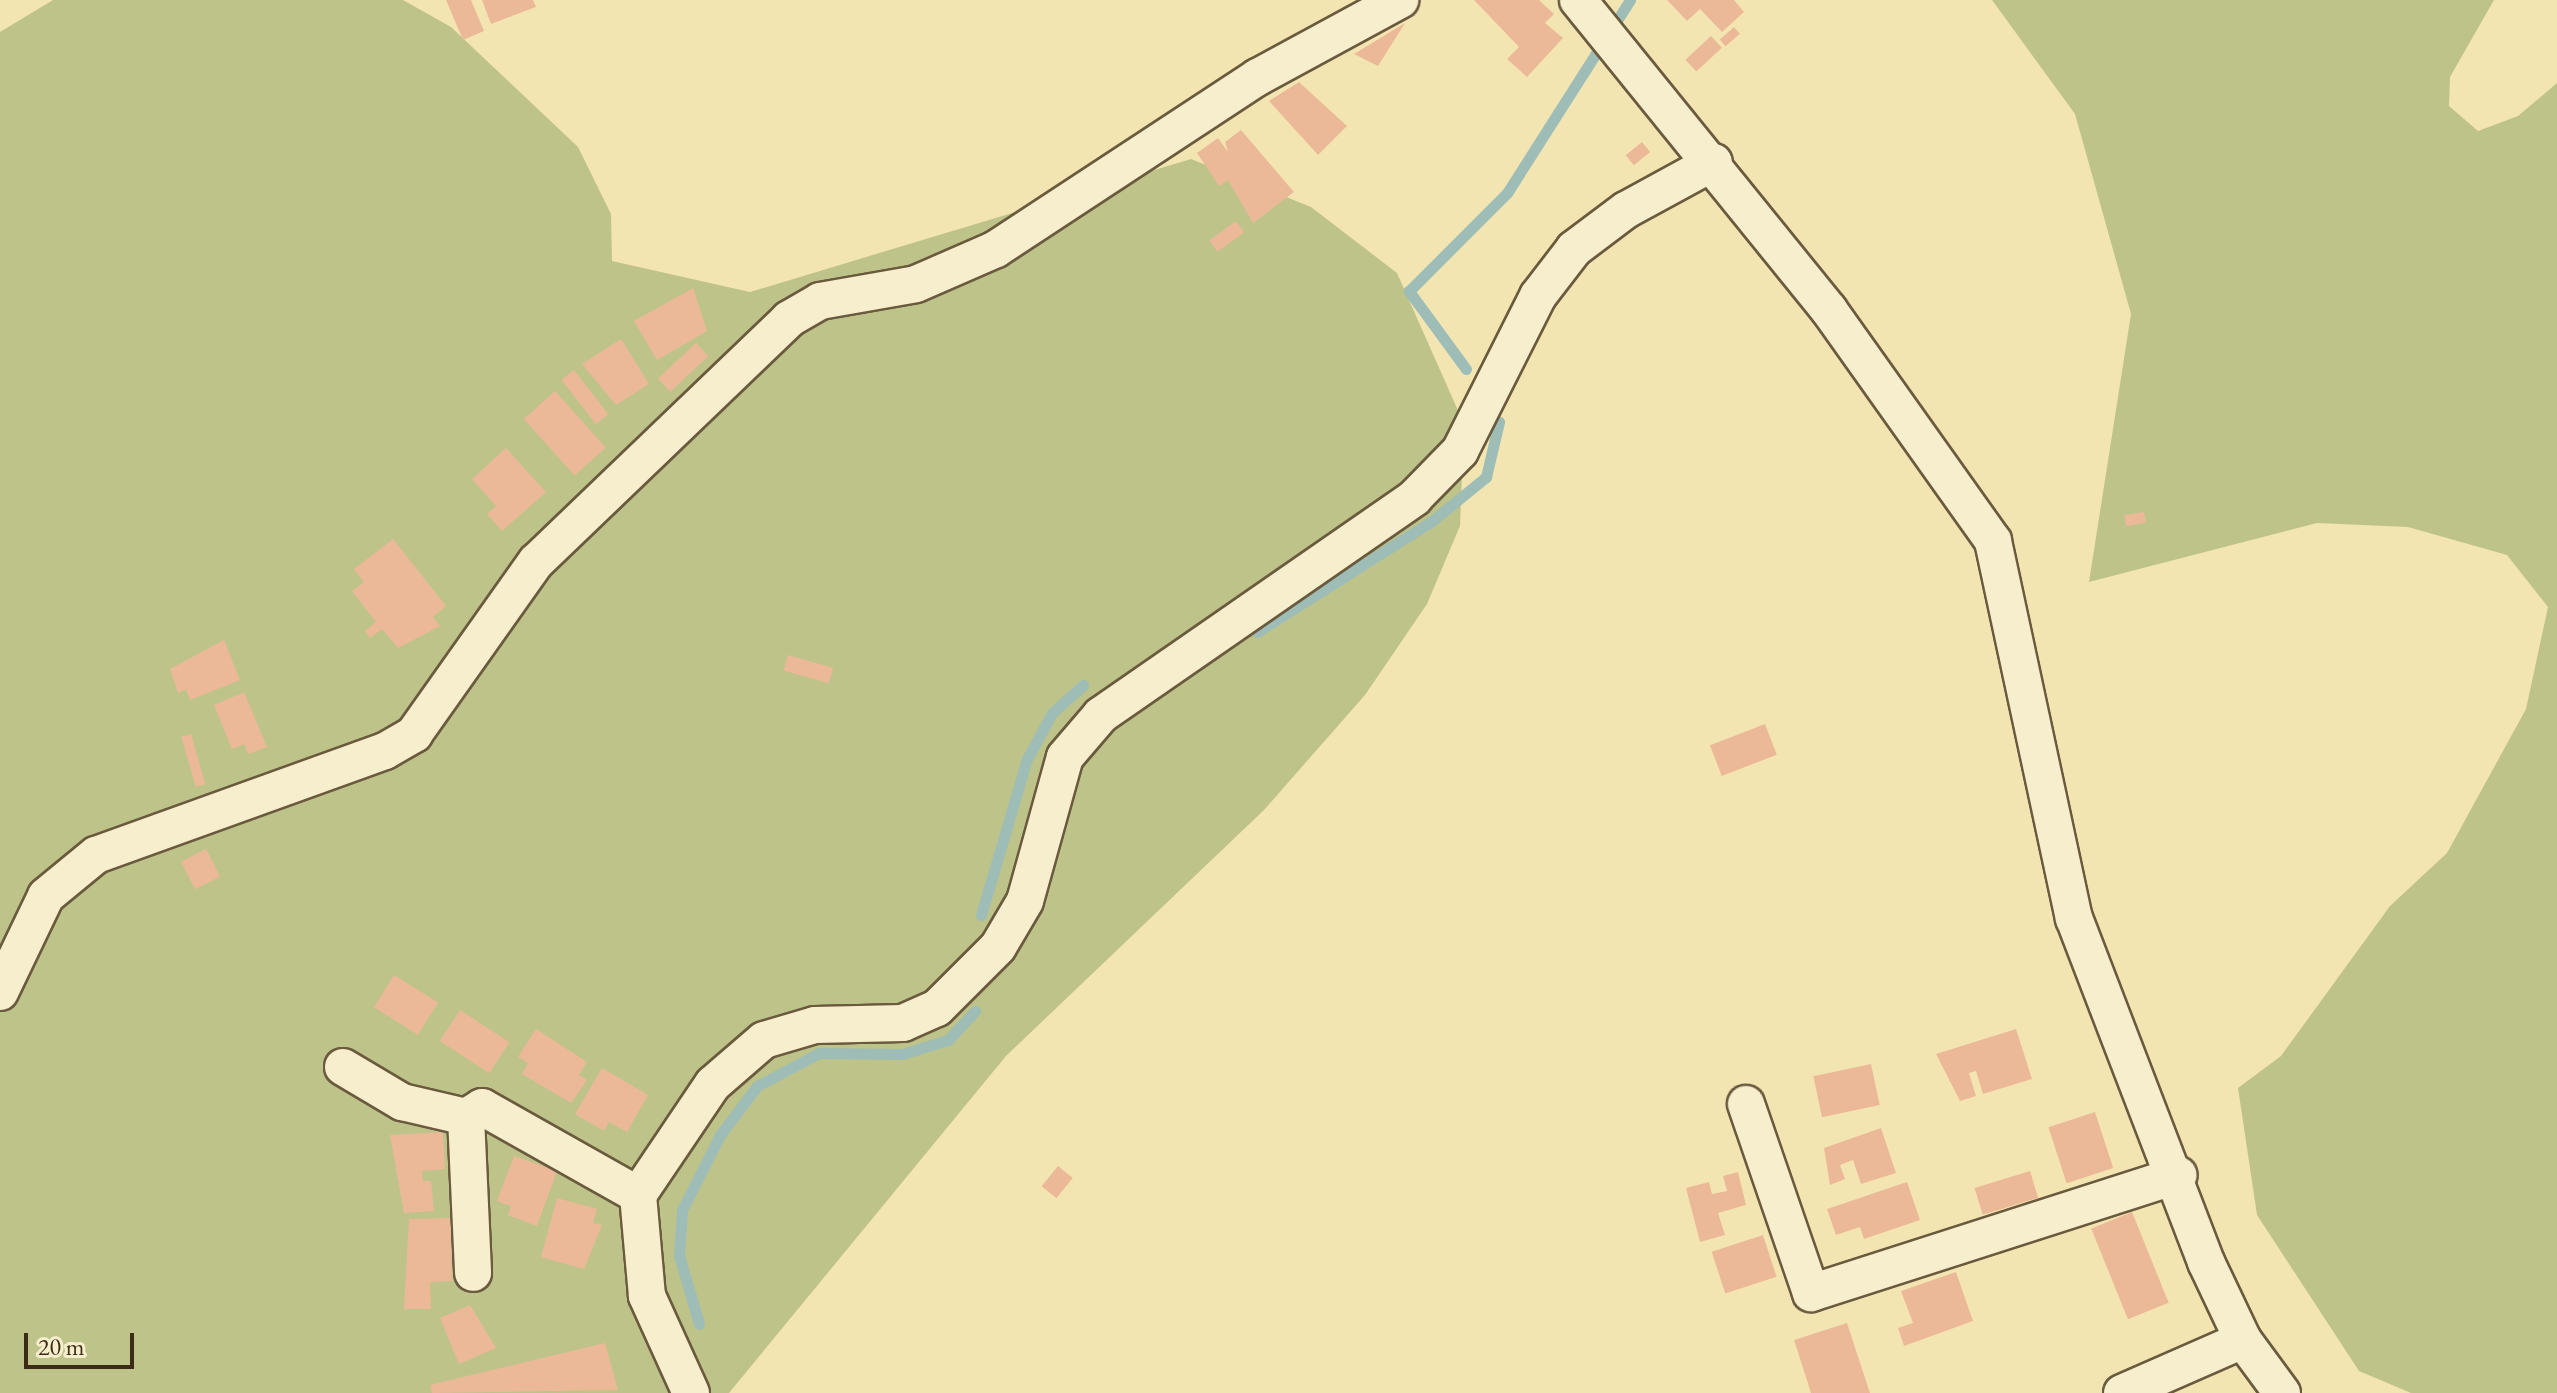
<!DOCTYPE html>
<style>
body{margin:0}
#map{position:relative;width:2557px;height:1393px;overflow:hidden;background:#f3e5b2;font-family:"EB Garamond",serif}
div>[style]{position:absolute}
.green>*{inset:0;background:#bec38a}
.stream>*{height:11px;margin:-5.5px;padding:0 5.5px;transform-origin:5.5px;border-radius:5.5px;background:#9ebdb6}
.building>*{inset:0;background:#ecb998;transform-origin:0 0}
.roads{filter:drop-shadow(2px 0 #6a5a3e) drop-shadow(-2px 0 #6a5a3e) drop-shadow(0 2px #6a5a3e) drop-shadow(0 -2px #6a5a3e)}
.street>*{height:36px;margin:-18px;padding:0 18px;transform-origin:18px;border-radius:18px;background:#f7eecd}
span{translate:-50% -50%;white-space:nowrap;text-align:center;line-height:1.15;-webkit-text-stroke:8px #f7eecd;paint-order:stroke}
.scale{position:absolute;left:24px;top:1333px;width:110px;height:36px;box-sizing:border-box;border:4px solid #3c2c17;border-top:0;padding-left:10px;font-size:24px;line-height:28px;white-space:nowrap;color:#3c2c17;-webkit-text-stroke:6px #f7eecd;paint-order:stroke}
</style>
<div id="map">
<div class="green">
<div style="clip-path:polygon(53px 0,403px 0,451px 27px,578px 147px,611px 214px,612px 261px,750px 292px,1191px 159px,1311px 207px,1397px 273px,1464px 424px,1460px 526px,1427px 604px,1365px 695px,1264px 810px,1006px 1056px,729px 1393px,0 1393px,0 32px)"></div>
<div style="clip-path:polygon(1992px 0,2494px 0,2450px 77px,2449px 106px,2478px 131px,2518px 116px,2557px 83px,2557px 1393px,2411px 1393px,2359px 1371px,2257px 1215px,2238px 1088px,2281px 1056px,2390px 906px,2447px 853px,2526px 709px,2548px 607px,2507px 555px,2408px 527px,2317px 523px,2089px 582px,2131px 314px,2075px 114px)"></div>
</div>
<div class="stream">
<div style="left:1466px;top:369px;width:97px;rotate:-126.2deg"></div>
<div style="left:1409px;top:291px;width:139px;rotate:-45deg"></div>
<div style="left:1507px;top:193px;width:229px;rotate:-57.5deg"></div>
<div style="left:1257px;top:632px;width:207px;rotate:-32.4deg"></div>
<div style="left:1432px;top:521px;width:70px;rotate:-39.2deg"></div>
<div style="left:1486px;top:477px;width:57px;rotate:-76.7deg"></div>
<div style="left:981px;top:915px;width:163px;rotate:-73.6deg"></div>
<div style="left:1027px;top:759px;width:52px;rotate:-61.5deg"></div>
<div style="left:1052px;top:713px;width:42px;rotate:-42.1deg"></div>
<div style="left:699px;top:1324px;width:72px;rotate:-106.2deg"></div>
<div style="left:679px;top:1255px;width:45px;rotate:-86.2deg"></div>
<div style="left:682px;top:1210px;width:84px;rotate:-63.1deg"></div>
<div style="left:720px;top:1135px;width:61px;rotate:-52.9deg"></div>
<div style="left:757px;top:1086px;width:70px;rotate:-28deg"></div>
<div style="left:819px;top:1053px;width:83px;rotate:0.7deg"></div>
<div style="left:902px;top:1054px;width:48px;rotate:-16.9deg"></div>
<div style="left:948px;top:1040px;width:40px;rotate:-47deg"></div>
</div>
<div class="building">
<div style="clip-path:polygon(446px 0,471px 0,484px 31px,463px 40px)"></div>
<div style="clip-path:polygon(482px 0,533px 0,536px 7px,491px 24px)"></div>
<div style="clip-path:polygon(1474px 0,1539px 0,1554px 14px,1545px 23px,1563px 38px,1527px 77px,1507px 59px,1519px 47px)"></div>
<div style="clip-path:polygon(1667px 0,1734px 0,1744px 12px,1722px 32px,1700px 9px,1687px 21px)"></div>
<div style="clip-path:polygon(1405px 23px,1378px 66px,1354px 54px)"></div>
<div style="left:1734px;top:27px;width:9px;height:19px;rotate:49deg"></div>
<div style="left:1711px;top:36px;width:16px;height:35px;rotate:47deg"></div>
<div style="clip-path:polygon(1299px 82px,1347px 126px,1318px 155px,1269px 101px)"></div>
<div style="clip-path:polygon(1241px 130px,1294px 192px,1253px 223px,1228px 180px,1219px 186px,1197px 153px,1218px 138px,1228px 152px,1225px 142px)"></div>
<div style="left:1642px;top:142px;width:13px;height:21px;rotate:51deg"></div>
<div style="left:1236px;top:221px;width:14px;height:33px;rotate:54deg"></div>
<div style="clip-path:polygon(693px 288px,707px 331px,657px 360px,634px 321px)"></div>
<div style="clip-path:polygon(621px 339px,649px 384px,616px 405px,582px 364px)"></div>
<div style="left:696px;top:343px;width:18px;height:52px;rotate:47deg"></div>
<div style="left:574px;top:370px;width:56px;height:16px;rotate:52deg"></div>
<div style="left:555px;top:391px;width:76px;height:42px;rotate:48deg"></div>
<div style="clip-path:polygon(506px 448px,546px 492px,502px 531px,487px 514px,496px 506px,472px 479px)"></div>
<div style="left:2144px;top:512px;width:11px;height:20px;rotate:80deg"></div>
<div style="clip-path:polygon(393px 539px,446px 606px,433px 617px,440px 626px,398px 648px,382px 629px,370px 638px,365px 631px,376px 622px,352px 591px,364px 582px,354px 569px)"></div>
<div style="clip-path:polygon(224px 640px,240px 680px,190px 700px,186px 689px,178px 693px,170px 669px)"></div>
<div style="left:788px;top:655px;width:47px;height:16px;rotate:16deg"></div>
<div style="clip-path:polygon(244px 692px,267px 747px,248px 754px,244px 744px,232px 749px,214px 705px)"></div>
<div style="left:1765px;top:724px;width:33px;height:59px;rotate:69deg"></div>
<div style="left:191px;top:734px;width:52px;height:10px;rotate:74deg"></div>
<div style="left:206px;top:849px;width:31px;height:28px;rotate:63deg"></div>
<div style="left:394px;top:975px;width:52px;height:38px;rotate:32deg"></div>
<div style="left:460px;top:1010px;width:59px;height:37px;rotate:33deg"></div>
<div style="clip-path:polygon(536px 1029px,587px 1062px,579px 1075px,587px 1080px,571px 1103px,522px 1074px,528px 1063px,518px 1057px)"></div>
<div style="clip-path:polygon(2016px 1029px,2032px 1079px,1983px 1094px,1976px 1071px,1969px 1073px,1976px 1096px,1960px 1101px,1936px 1054px)"></div>
<div style="left:1871px;top:1064px;width:42px;height:59px;rotate:78deg"></div>
<div style="clip-path:polygon(602px 1068px,648px 1095px,627px 1132px,609px 1122px,604px 1131px,575px 1114px)"></div>
<div style="left:2095px;top:1112px;width:59px;height:49px;rotate:72deg"></div>
<div style="clip-path:polygon(1881px 1128px,1896px 1173px,1861px 1184px,1853px 1160px,1840px 1165px,1845px 1179px,1830px 1185px,1824px 1148px)"></div>
<div style="clip-path:polygon(443px 1132px,445px 1169px,422px 1171px,423px 1181px,431px 1181px,434px 1211px,404px 1213px,390px 1135px)"></div>
<div style="clip-path:polygon(514px 1156px,557px 1171px,537px 1226px,508px 1215px,511px 1206px,497px 1201px)"></div>
<div style="left:1058px;top:1166px;width:19px;height:26px;rotate:39deg"></div>
<div style="left:2030px;top:1171px;width:28px;height:58px;rotate:73deg"></div>
<div style="clip-path:polygon(1738px 1172px,1746px 1205px,1718px 1213px,1725px 1235px,1700px 1242px,1686px 1188px,1709px 1182px,1712px 1194px,1727px 1191px,1723px 1176px)"></div>
<div style="clip-path:polygon(1907px 1182px,1920px 1220px,1864px 1239px,1860px 1227px,1836px 1235px,1827px 1209px)"></div>
<div style="clip-path:polygon(557px 1198px,597px 1209px,593px 1223px,602px 1225px,584px 1269px,541px 1257px)"></div>
<div style="left:2132px;top:1212px;width:98px;height:44px;rotate:68deg"></div>
<div style="clip-path:polygon(451px 1218px,452px 1281px,430px 1282px,431px 1309px,404px 1309px,409px 1219px)"></div>
<div style="left:1763px;top:1235px;width:44px;height:54px;rotate:72deg"></div>
<div style="clip-path:polygon(1956px 1272px,1973px 1321px,1904px 1346px,1898px 1328px,1913px 1323px,1901px 1291px)"></div>
<div style="clip-path:polygon(470px 1305px,496px 1348px,459px 1364px,440px 1318px)"></div>
<div style="clip-path:polygon(1847px 1323px,1870px 1393px,1811px 1393px,1794px 1340px)"></div>
<div style="clip-path:polygon(605px 1343px,618px 1390px,432px 1393px,430px 1385px)"></div>
</div>
<div class="roads">
<div class="street">
<div style="left:1578px;top:0;width:399px;rotate:51deg"></div>
<div style="left:1829px;top:310px;width:283px;rotate:54.6deg"></div>
<div style="left:1993px;top:541px;width:386px;rotate:77.9deg"></div>
<div style="left:2074px;top:918px;width:368px;rotate:69deg"></div>
<div style="left:2206px;top:1262px;width:86px;rotate:64.6deg"></div>
<div style="left:2243px;top:1340px;width:66px;rotate:53.7deg"></div>
<div style="left:0;top:992px;width:106px;rotate:-64.4deg"></div>
<div style="left:46px;top:896px;width:65px;rotate:-39.4deg"></div>
<div style="left:96px;top:855px;width:307px;rotate:-19.8deg"></div>
<div style="left:385px;top:751px;width:34px;rotate:-30deg"></div>
<div style="left:414px;top:734px;width:211px;rotate:-54.7deg"></div>
<div style="left:536px;top:562px;width:351px;rotate:-43.8deg"></div>
<div style="left:789px;top:319px;width:36px;rotate:-30deg"></div>
<div style="left:820px;top:301px;width:97px;rotate:-10deg"></div>
<div style="left:916px;top:284px;width:87px;rotate:-23.6deg"></div>
<div style="left:996px;top:249px;width:313px;rotate:-33.3deg"></div>
<div style="left:1258px;top:77px;width:162px;rotate:-28.5deg"></div>
<div style="left:343px;top:1067px;width:69px;rotate:30.7deg"></div>
<div style="left:402px;top:1102px;width:66px;rotate:13.2deg"></div>
<div style="left:466px;top:1117px;width:19px;rotate:-32deg"></div>
<div style="left:482px;top:1107px;width:179px;rotate:29.4deg"></div>
<div style="left:1746px;top:1104px;width:200px;rotate:71deg"></div>
<div style="left:1811px;top:1293px;width:386px;rotate:-17.8deg"></div>
<div style="left:466px;top:1117px;width:156px;rotate:87.4deg"></div>
<div style="left:691px;top:1393px;width:107px;rotate:-114.4deg"></div>
<div style="left:647px;top:1296px;width:101px;rotate:-95.1deg"></div>
<div style="left:638px;top:1195px;width:134px;rotate:-56deg"></div>
<div style="left:713px;top:1084px;width:67px;rotate:-40.8deg"></div>
<div style="left:764px;top:1040px;width:53px;rotate:-16.4deg"></div>
<div style="left:815px;top:1025px;width:88px;rotate:-1.3deg"></div>
<div style="left:903px;top:1023px;width:37px;rotate:-24deg"></div>
<div style="left:937px;top:1008px;width:86px;rotate:-45deg"></div>
<div style="left:998px;top:947px;width:53px;rotate:-59.6deg"></div>
<div style="left:1025px;top:901px;width:149px;rotate:-74.5deg"></div>
<div style="left:1065px;top:757px;width:55px;rotate:-49.4deg"></div>
<div style="left:1101px;top:715px;width:381px;rotate:-34.7deg"></div>
<div style="left:1414px;top:498px;width:66px;rotate:-45.6deg"></div>
<div style="left:1460px;top:451px;width:174px;rotate:-63.3deg"></div>
<div style="left:1538px;top:296px;width:59px;rotate:-52.5deg"></div>
<div style="left:1574px;top:249px;width:65px;rotate:-36.9deg"></div>
<div style="left:1626px;top:210px;width:100px;rotate:-28.6deg"></div>
<div style="left:2122px;top:1393px;width:132px;rotate:-23.7deg"></div>
</div>
</div>
<div class="scale">20 m</div>
</div>
